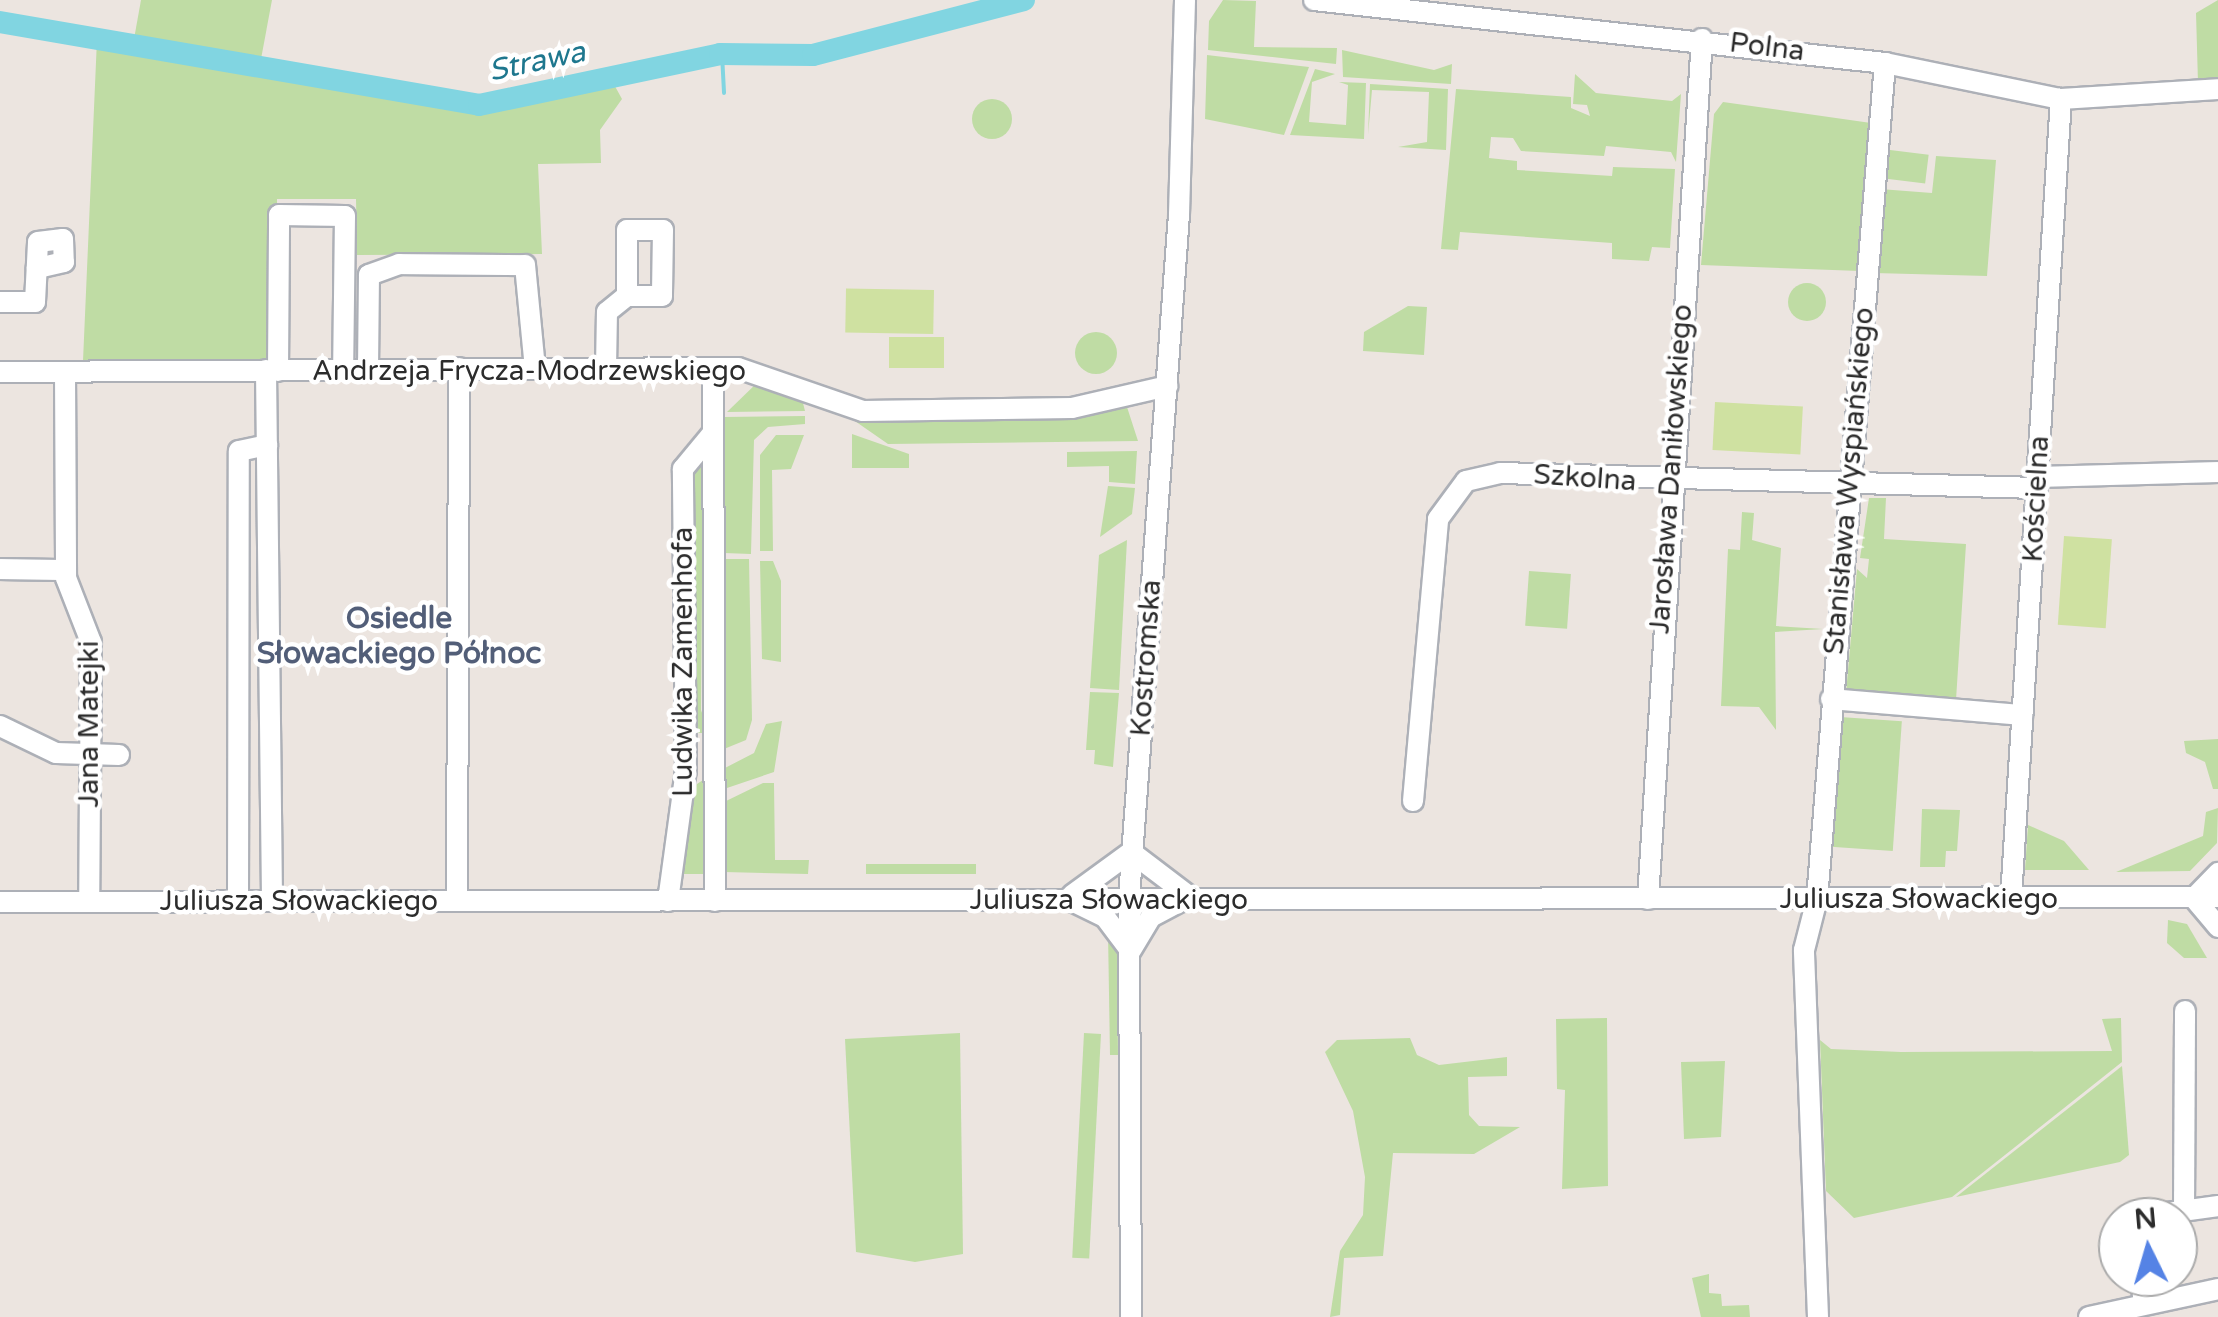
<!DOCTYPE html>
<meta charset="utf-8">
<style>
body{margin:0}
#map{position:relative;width:2218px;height:1317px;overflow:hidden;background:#ece5e0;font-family:"Varela Round",sans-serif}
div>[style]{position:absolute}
.green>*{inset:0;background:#bfdca4;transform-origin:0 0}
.round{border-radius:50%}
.pitch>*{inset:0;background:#cfe1a1;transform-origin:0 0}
.stream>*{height:4px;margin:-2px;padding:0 2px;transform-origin:2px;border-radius:2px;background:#81d5e1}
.river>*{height:22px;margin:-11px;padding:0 11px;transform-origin:11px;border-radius:11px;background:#81d5e1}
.roads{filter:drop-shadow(2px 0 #adb0b7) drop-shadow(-2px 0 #adb0b7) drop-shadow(0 2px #adb0b7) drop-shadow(0 -2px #adb0b7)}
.minor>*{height:20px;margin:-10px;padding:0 10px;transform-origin:10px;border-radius:10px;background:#fff}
span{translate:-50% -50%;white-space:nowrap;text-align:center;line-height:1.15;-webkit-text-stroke:9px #fff;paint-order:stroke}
.street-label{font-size:28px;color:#2c2c2c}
.water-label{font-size:30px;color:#1e778e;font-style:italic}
.neighbourhood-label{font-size:30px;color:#525e78;font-weight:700}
.north{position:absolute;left:2098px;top:1197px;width:100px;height:100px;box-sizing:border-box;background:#fff;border:2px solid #ababab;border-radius:50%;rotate:355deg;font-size:28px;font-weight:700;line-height:40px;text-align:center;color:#2c2c2c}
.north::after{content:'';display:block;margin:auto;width:35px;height:45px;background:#5583e5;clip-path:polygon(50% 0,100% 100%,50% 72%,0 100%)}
</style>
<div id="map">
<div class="green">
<div style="clip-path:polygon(141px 0,272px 0,261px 59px,134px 39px)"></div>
<div style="clip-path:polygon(1223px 0,1256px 1px,1254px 47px,1337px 48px,1336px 64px,1208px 50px,1209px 21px)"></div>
<div style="clip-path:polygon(2218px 0,2218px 81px,2198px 83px,2196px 13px)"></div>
<div style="clip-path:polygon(97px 39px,452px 107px,611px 79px,622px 99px,600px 130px,601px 163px,538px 164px,542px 254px,357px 255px,356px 199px,277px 199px,276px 360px,83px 361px)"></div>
<div style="clip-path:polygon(1342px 50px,1434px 70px,1452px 64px,1451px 84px,1343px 77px)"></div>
<div style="clip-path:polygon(1207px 55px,1309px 67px,1284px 135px,1205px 119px)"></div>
<div style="clip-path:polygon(1315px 69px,1335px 74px,1312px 82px,1309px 122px,1346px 125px,1348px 85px,1339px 82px,1366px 83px,1364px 139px,1290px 135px)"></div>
<div style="clip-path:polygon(1575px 74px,1596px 93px,1672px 101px,1681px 94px,1676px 162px,1671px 152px,1606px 146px,1604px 156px,1521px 151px,1513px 138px,1491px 137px,1489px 158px,1517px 161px,1517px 170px,1612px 176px,1613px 167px,1675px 169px,1670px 248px,1652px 247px,1649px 261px,1612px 259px,1612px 243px,1460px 232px,1458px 250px,1441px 249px,1456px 89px,1571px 97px,1571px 108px,1590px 116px,1587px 105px,1573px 104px)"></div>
<div style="clip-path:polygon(1370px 84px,1448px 89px,1446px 150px,1398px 147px,1427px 142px,1429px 92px,1372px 90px,1368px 135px)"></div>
<div class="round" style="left:972px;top:99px;width:40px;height:40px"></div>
<div style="clip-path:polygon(1723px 102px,1871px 123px,1860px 271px,1701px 265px,1714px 114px)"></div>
<div style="left:1882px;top:149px;width:47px;height:29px;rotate:7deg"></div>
<div style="clip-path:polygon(1936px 156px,1996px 160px,1987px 276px,1874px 273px,1880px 189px,1932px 193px)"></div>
<div class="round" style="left:1788px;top:283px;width:38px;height:38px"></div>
<div style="clip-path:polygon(1408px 306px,1427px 307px,1424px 355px,1363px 351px,1364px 332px)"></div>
<div class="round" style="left:1075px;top:332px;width:42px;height:42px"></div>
<div style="clip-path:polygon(761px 379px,802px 399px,805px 411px,727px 412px)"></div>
<div style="clip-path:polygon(1127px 407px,1138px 441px,888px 444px,852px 419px,1080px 417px)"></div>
<div style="clip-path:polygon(805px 416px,805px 424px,768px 427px,754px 440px,751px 554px,724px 553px,724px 417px)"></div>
<div style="clip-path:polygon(852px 434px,909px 454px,909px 468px,852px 468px)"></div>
<div style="clip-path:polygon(776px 435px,804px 435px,791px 469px,772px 470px,773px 551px,760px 551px,760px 455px)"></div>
<div style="clip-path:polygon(1137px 451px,1135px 484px,1109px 482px,1109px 466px,1067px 467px,1067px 452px)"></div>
<div style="clip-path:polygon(703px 452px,701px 710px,709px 733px,690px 733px,697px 710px,691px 473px)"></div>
<div style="clip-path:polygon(1108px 486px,1135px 488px,1132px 514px,1100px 537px)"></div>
<div style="clip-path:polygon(1869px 498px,1886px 498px,1884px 539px,1966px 544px,1956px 700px,1846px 693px,1857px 569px,1867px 578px,1869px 559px,1860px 558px)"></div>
<div style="clip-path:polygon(1742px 512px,1754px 513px,1752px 540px,1781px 548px,1776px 626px,1823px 629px,1775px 632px,1776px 730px,1759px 707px,1721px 706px,1728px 549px,1740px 550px)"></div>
<div style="clip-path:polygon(1127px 540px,1119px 690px,1090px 688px,1099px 555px)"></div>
<div style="clip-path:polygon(724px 559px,749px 559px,752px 720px,746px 740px,724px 749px)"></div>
<div style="clip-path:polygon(760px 561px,773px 561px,781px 581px,781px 662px,762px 659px)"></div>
<div style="left:1529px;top:571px;width:42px;height:55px;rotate:4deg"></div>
<div style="clip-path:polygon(1090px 692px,1119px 693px,1113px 767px,1094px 764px,1095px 750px,1086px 750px)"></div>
<div style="left:1840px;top:717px;width:62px;height:130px;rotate:4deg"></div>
<div style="clip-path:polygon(782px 721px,774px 772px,724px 789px,723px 769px,754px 753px,766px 724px)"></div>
<div style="clip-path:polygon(2218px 739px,2218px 789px,2213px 789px,2205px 762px,2186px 753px,2184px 741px)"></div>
<div style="clip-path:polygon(703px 780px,708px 874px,677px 874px,694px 786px)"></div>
<div style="clip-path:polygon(763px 783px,774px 783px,775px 860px,809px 860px,808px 874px,724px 872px,724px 802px)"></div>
<div style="clip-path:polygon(2218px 808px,2217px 843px,2190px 871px,2116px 872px,2203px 836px,2206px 812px)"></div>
<div style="clip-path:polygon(1922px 809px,1960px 810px,1957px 851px,1946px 851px,1945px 867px,1920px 867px)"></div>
<div style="clip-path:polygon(2028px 825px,2064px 841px,2089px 870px,2025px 870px)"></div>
<div style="left:976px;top:864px;width:10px;height:110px;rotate:90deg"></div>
<div style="clip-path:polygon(2168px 920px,2187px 924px,2207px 958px,2184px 958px,2167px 943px)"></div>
<div style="clip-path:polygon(1108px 932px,1117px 948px,1118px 1055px,1110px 1055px)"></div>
<div style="clip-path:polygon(1607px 1018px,1608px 1186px,1562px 1189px,1565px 1090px,1557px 1089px,1556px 1019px)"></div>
<div style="clip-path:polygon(2121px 1018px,2122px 1062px,1952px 1197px,1854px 1218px,1826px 1191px,1820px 1040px,1831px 1049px,1901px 1052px,2112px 1051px,2102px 1019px)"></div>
<div style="clip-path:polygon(960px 1033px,963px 1254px,915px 1262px,856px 1252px,845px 1039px)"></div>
<div style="left:1084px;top:1033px;width:17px;height:225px;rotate:3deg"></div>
<div style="clip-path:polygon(1410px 1038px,1417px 1055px,1439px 1065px,1507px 1057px,1507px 1076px,1468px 1077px,1469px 1115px,1479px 1126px,1520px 1127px,1474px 1154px,1393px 1153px,1383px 1256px,1344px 1258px,1340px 1315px,1330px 1317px,1340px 1251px,1363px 1215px,1365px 1177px,1353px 1111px,1325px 1052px,1337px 1040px)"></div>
<div style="clip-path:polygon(1725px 1061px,1721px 1137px,1684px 1139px,1681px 1062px)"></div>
<div style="clip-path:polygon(2122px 1066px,2129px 1155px,2120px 1162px,1956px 1197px)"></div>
<div style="clip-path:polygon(1709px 1274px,1709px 1293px,1721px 1294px,1722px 1306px,1749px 1305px,1750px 1317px,1701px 1317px,1692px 1278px)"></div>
</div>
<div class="pitch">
<div style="left:934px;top:290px;width:44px;height:88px;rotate:91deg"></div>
<div style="left:889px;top:337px;width:55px;height:31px"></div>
<div style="left:1715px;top:402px;width:88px;height:48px;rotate:3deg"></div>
<div style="left:2064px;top:536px;width:48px;height:89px;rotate:4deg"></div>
</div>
<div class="stream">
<div style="left:722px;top:54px;width:39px;rotate:87deg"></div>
</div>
<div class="river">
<div style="left:0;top:22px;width:486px;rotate:9.8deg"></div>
<div style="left:479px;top:105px;width:246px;rotate:-11.9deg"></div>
<div style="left:720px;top:54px;width:93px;rotate:0.6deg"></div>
<div style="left:813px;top:55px;width:218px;rotate:-14.6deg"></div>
</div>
<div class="roads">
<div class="minor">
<div style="left:1314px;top:0;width:574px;rotate:6.3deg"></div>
<div style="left:1885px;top:63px;width:180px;rotate:11.6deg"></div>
<div style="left:2061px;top:99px;width:157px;rotate:-3.6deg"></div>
<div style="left:0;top:302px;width:35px"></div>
<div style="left:35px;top:302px;width:60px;rotate:-87.1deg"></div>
<div style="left:38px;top:242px;width:25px;rotate:-7deg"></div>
<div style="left:63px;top:239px;width:23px;rotate:88deg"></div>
<div style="left:64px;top:262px;width:28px;rotate:167deg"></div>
<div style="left:606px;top:368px;width:56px;rotate:-89deg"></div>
<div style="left:607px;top:312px;width:26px;rotate:-39deg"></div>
<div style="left:627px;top:296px;width:66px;rotate:-90deg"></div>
<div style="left:627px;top:230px;width:36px"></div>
<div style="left:663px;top:230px;width:66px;rotate:90.9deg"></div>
<div style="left:662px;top:296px;width:35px;rotate:180deg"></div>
<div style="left:713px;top:368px;width:533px;rotate:89.79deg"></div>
<div style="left:368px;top:369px;width:94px;rotate:-89.4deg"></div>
<div style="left:369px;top:275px;width:32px;rotate:-20deg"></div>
<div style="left:399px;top:264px;width:126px;rotate:0.5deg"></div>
<div style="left:525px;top:265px;width:103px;rotate:84.5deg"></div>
<div style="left:266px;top:370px;width:531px;rotate:89.35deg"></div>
<div style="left:278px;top:371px;width:156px;rotate:-89.6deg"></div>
<div style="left:279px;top:215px;width:66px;rotate:0.9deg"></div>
<div style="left:345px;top:216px;width:154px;rotate:90.7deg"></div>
<div style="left:0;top:372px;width:738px;rotate:-0.31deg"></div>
<div style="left:738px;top:368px;width:132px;rotate:19deg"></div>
<div style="left:863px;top:411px;width:209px;rotate:-0.8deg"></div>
<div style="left:1072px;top:408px;width:98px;rotate:-13deg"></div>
<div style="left:65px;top:372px;width:206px;rotate:89.7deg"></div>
<div style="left:66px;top:578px;width:69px;rotate:68.7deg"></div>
<div style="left:91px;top:642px;width:259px;rotate:90.4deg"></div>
<div style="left:2038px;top:477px;width:180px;rotate:-1.6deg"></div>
<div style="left:0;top:569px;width:66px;rotate:0.9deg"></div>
<div style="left:1831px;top:699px;width:192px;rotate:4.8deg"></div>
<div style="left:0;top:726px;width:62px;rotate:25.7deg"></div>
<div style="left:56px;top:753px;width:63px;rotate:1.8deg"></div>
<div style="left:1413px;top:801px;width:283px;rotate:-84.9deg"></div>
<div style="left:1438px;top:519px;width:47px;rotate:-53.6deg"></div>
<div style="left:1466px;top:481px;width:35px;rotate:-13deg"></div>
<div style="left:1500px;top:473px;width:537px;rotate:1.6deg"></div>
<div style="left:1131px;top:852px;width:73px;rotate:37.2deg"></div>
<div style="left:1072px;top:895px;width:73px;rotate:-36.1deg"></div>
<div style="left:2011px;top:898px;width:801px;rotate:-86.42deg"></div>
<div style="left:2194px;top:898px;width:38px;rotate:50deg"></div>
<div style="left:2194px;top:898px;width:35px;rotate:-46deg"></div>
<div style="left:1648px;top:899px;width:862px;rotate:-86.41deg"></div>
<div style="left:238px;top:900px;width:449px;rotate:-89.9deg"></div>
<div style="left:239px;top:451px;width:29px;rotate:-12deg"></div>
<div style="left:457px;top:900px;width:532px;rotate:-89.78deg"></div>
<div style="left:668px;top:901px;width:132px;rotate:-82.2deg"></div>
<div style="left:686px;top:770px;width:301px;rotate:-90.6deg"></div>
<div style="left:683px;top:469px;width:45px;rotate:-50.4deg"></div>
<div style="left:1072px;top:901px;width:37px;rotate:26deg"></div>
<div style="left:1105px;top:917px;width:39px;rotate:53deg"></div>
<div style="left:0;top:902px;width:2218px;rotate:-0.13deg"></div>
<div style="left:1131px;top:950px;width:39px;rotate:-59deg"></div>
<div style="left:1151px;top:917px;width:32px;rotate:-28deg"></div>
<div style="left:2184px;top:1209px;width:198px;rotate:-89.7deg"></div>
<div style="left:2138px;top:1217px;width:81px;rotate:-7.8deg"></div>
<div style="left:2141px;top:1277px;width:27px;rotate:84deg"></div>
<div style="left:1131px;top:1317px;width:420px;rotate:-90.3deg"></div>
<div style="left:1129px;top:897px;width:684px;rotate:-85.81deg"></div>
<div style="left:1179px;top:215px;width:215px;rotate:-88.4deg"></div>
<div style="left:1818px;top:1317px;width:367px;rotate:-92.2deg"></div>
<div style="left:1804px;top:950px;width:53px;rotate:-75.7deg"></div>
<div style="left:1817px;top:899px;width:839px;rotate:-85.35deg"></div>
<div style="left:2089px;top:1317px;width:132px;rotate:-12.2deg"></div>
</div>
</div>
<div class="street-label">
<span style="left:1767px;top:47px;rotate:7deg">Polna</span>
<span style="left:529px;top:371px">Andrzeja Frycza-Modrzewskiego</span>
<span style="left:1671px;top:469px;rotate:-86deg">Jarosława Daniłowskiego</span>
<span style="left:1585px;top:478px;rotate:4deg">Szkolna</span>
<span style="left:1849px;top:481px;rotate:-85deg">Stanisława Wyspiańskiego</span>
<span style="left:2036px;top:499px;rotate:-87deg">Kościelna</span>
<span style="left:1146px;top:658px;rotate:-86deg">Kostromska</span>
<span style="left:683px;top:662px;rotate:-90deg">Ludwika Zamenhofa</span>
<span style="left:89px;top:724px;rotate:-90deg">Jana Matejki</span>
<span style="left:1919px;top:899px">Juliusza Słowackiego</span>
<span style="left:1109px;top:900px">Juliusza Słowackiego</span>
<span style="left:299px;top:901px">Juliusza Słowackiego</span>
</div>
<div class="water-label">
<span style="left:537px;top:62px;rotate:-12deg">Strawa</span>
</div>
<div class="neighbourhood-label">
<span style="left:399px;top:636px">Osiedle<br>Słowackiego Północ</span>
</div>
<div class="north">N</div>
</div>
